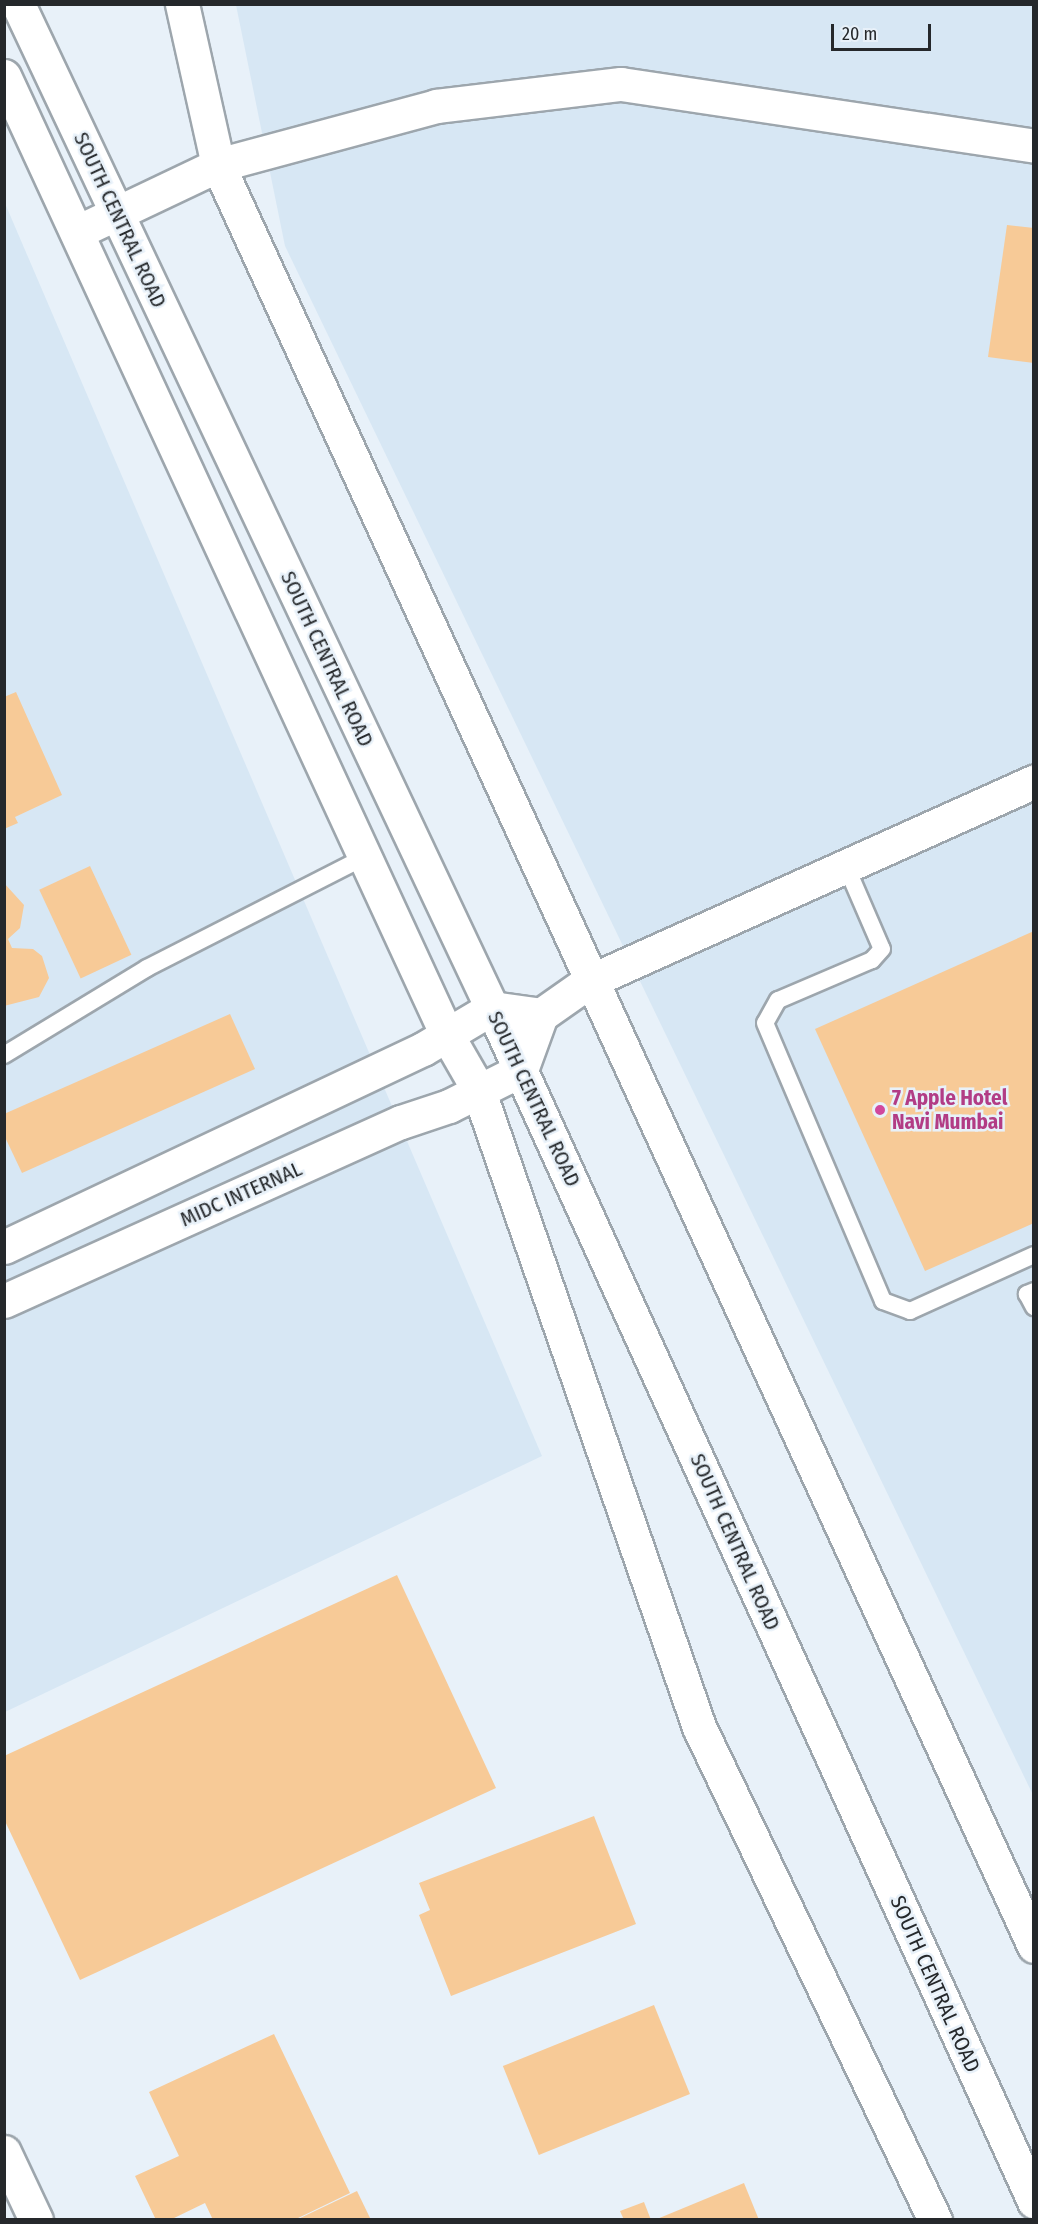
<!DOCTYPE html>
<style>
body{margin:0}
#map{position:relative;width:1038px;height:2224px;overflow:hidden;background:#e8f1f9;font-family:"Fira Sans Condensed",sans-serif}
div>[style]{position:absolute}
.built>*{inset:0;background:#d7e7f4}
.building>*{inset:0;background:#f7ca97;transform-origin:0 0}
.roads{filter:drop-shadow(2px 0 #9da6ad) drop-shadow(-2px 0 #9da6ad) drop-shadow(0 2px #9da6ad) drop-shadow(0 -2px #9da6ad)}
.lane>*{height:16px;margin:-8px;padding:0 8px;transform-origin:8px;border-radius:8px;background:#fff}
.street>*{height:33px;margin:-16.5px;padding:0 16.5px;transform-origin:16.5px;border-radius:16.5px;background:#fff}
.secondary>*{height:33px;margin:-16.5px;padding:0 16.5px;transform-origin:16.5px;border-radius:16.5px;background:#fff}
.dots>*{width:16px;height:16px;translate:-50% -50%;box-sizing:border-box;border:3px solid #e8f1f9;border-radius:50%}
span{translate:-50% -50%;white-space:nowrap;text-align:center;line-height:1.15;-webkit-text-stroke:5px #e8f1f9;paint-order:stroke}
.street-label{font-size:21px;color:#25282b}
.hotel-label{font-size:21px;color:#b23c85;font-weight:700}
.left{translate:0 -50%;text-align:left}
.frame{position:absolute;inset:0;border:6px solid #25282b;pointer-events:none}
.scale{position:absolute;left:831px;top:24px;width:100px;height:27px;box-sizing:border-box;border:3px solid #25282b;border-top:0;padding-left:8px;font-size:18px;line-height:21px;white-space:nowrap;color:#25282b;-webkit-text-stroke:4px #e8f1f9;paint-order:stroke}
</style>
<div id="map">
<div class="built">
<div style="clip-path:polygon(236px 5px,1033px 5px,1033px 1795px,285px 246px)"></div>
<div style="clip-path:polygon(4px 201px,542px 1456px,5px 1712px,4px 1712px)"></div>
</div>
<div class="building">
<div style="clip-path:polygon(1007px 225px,1034px 228px,1034px 363px,988px 357px)"></div>
<div style="clip-path:polygon(16px 692px,62px 795px,15px 817px,18px 823px,4px 829px,4px 697px)"></div>
<div style="left:90px;top:866px;width:98px;height:56px;rotate:65deg"></div>
<div style="clip-path:polygon(4px 883px,24px 905px,20px 928px,8px 939px,12px 948px,33px 949px,42px 956px,49px 978px,39px 997px,4px 1006px)"></div>
<div style="clip-path:polygon(1034px 931px,1034px 1223px,925px 1271px,815px 1029px)"></div>
<div style="clip-path:polygon(230px 1014px,255px 1069px,22px 1173px,4px 1135px,4px 1114px)"></div>
<div style="clip-path:polygon(397px 1575px,496px 1788px,80px 1980px,4px 1819px,4px 1756px)"></div>
<div style="clip-path:polygon(594px 1816px,636px 1924px,451px 1996px,419px 1915px,430px 1910px,419px 1883px)"></div>
<div style="left:654px;top:2005px;width:96px;height:163px;rotate:68deg"></div>
<div style="clip-path:polygon(274px 2034px,350px 2193px,294px 2220px,213px 2220px,205px 2203px,170px 2220px,156px 2220px,135px 2176px,179px 2156px,149px 2092px)"></div>
<div style="clip-path:polygon(744px 2183px,759px 2220px,657px 2220px,657px 2219px)"></div>
<div style="clip-path:polygon(357px 2191px,371px 2220px,296px 2220px)"></div>
<div style="clip-path:polygon(644px 2202px,651px 2220px,624px 2220px,620px 2211px)"></div>
</div>
<div class="roads">
<div class="lane">
<div style="left:846px;top:866px;width:90px;rotate:66.6deg"></div>
<div style="left:882px;top:949px;width:15px;rotate:132deg"></div>
<div style="left:872px;top:960px;width:102px;rotate:156.9deg"></div>
<div style="left:778px;top:1000px;width:26px;rotate:119deg"></div>
<div style="left:765px;top:1023px;width:302px;rotate:67deg"></div>
<div style="left:883px;top:1301px;width:29px;rotate:20deg"></div>
<div style="left:910px;top:1311px;width:136px;rotate:-24.3deg"></div>
<div style="left:4px;top:1055px;width:167px;rotate:-31.3deg"></div>
<div style="left:147px;top:968px;width:247px;rotate:-27deg"></div>
<div style="left:1034px;top:1291px;width:8px;rotate:157deg"></div>
<div style="left:1027px;top:1294px;width:15px;rotate:62deg"></div>
</div>
<div class="street">
<div style="left:182px;top:4px;width:165px;rotate:77.4deg"></div>
<div style="left:218px;top:165px;width:1959px;rotate:65.38deg"></div>
<div style="left:77px;top:232px;width:156px;rotate:-25.4deg"></div>
<div style="left:218px;top:165px;width:226px;rotate:-15.1deg"></div>
<div style="left:436px;top:106px;width:186px;rotate:-6.8deg"></div>
<div style="left:621px;top:84px;width:418px;rotate:8.5deg"></div>
<div style="left:4px;top:1247px;width:463px;rotate:-25.3deg"></div>
<div style="left:423px;top:1049px;width:80px;rotate:-30.7deg"></div>
<div style="left:492px;top:1008px;width:49px;rotate:8.1deg"></div>
<div style="left:4px;top:1301px;width:435px;rotate:-24.3deg"></div>
<div style="left:401px;top:1122px;width:51px;rotate:-18.4deg"></div>
<div style="left:449px;top:1106px;width:80px;rotate:-26.6deg"></div>
<div style="left:521px;top:1070px;width:59px;rotate:-70deg"></div>
<div style="left:541px;top:1015px;width:57px;rotate:-35.1deg"></div>
<div style="left:588px;top:982px;width:489px;rotate:-24.2deg"></div>
<div style="left:4px;top:2152px;width:75px;rotate:64.8deg"></div>
</div>
<div class="secondary">
<div style="left:18px;top:4px;width:1129px;rotate:64.73deg"></div>
<div style="left:500px;top:1025px;width:1292px;rotate:65.58deg"></div>
<div style="left:4px;top:76px;width:1056px;rotate:65.21deg"></div>
<div style="left:447px;top:1035px;width:62px;rotate:60.1deg"></div>
<div style="left:478px;top:1089px;width:675px;rotate:70.89deg"></div>
<div style="left:699px;top:1727px;width:547px;rotate:64.42deg"></div>
</div>
</div>
<div class="dots">
<div style="left:880px;top:1110px;background:#d1479c"></div>
</div>
<div class="street-label">
<span style="left:120px;top:220px;rotate:65deg">SOUTH CENTRAL ROAD</span>
<span style="left:327px;top:659px;rotate:65deg">SOUTH CENTRAL ROAD</span>
<span style="left:534px;top:1099px;rotate:65deg">SOUTH CENTRAL ROAD</span>
<span style="left:241px;top:1194px;rotate:-24deg">MIDC INTERNAL</span>
<span style="left:735px;top:1542px;rotate:66deg">SOUTH CENTRAL ROAD</span>
<span style="left:935px;top:1984px;rotate:66deg">SOUTH CENTRAL ROAD</span>
</div>
<div class="hotel-label">
<span class="left" style="left:892px;top:1110px">7 Apple Hotel<br>Navi Mumbai</span>
</div>
<div class="frame"></div>
<div class="scale">20 m</div>
</div>
